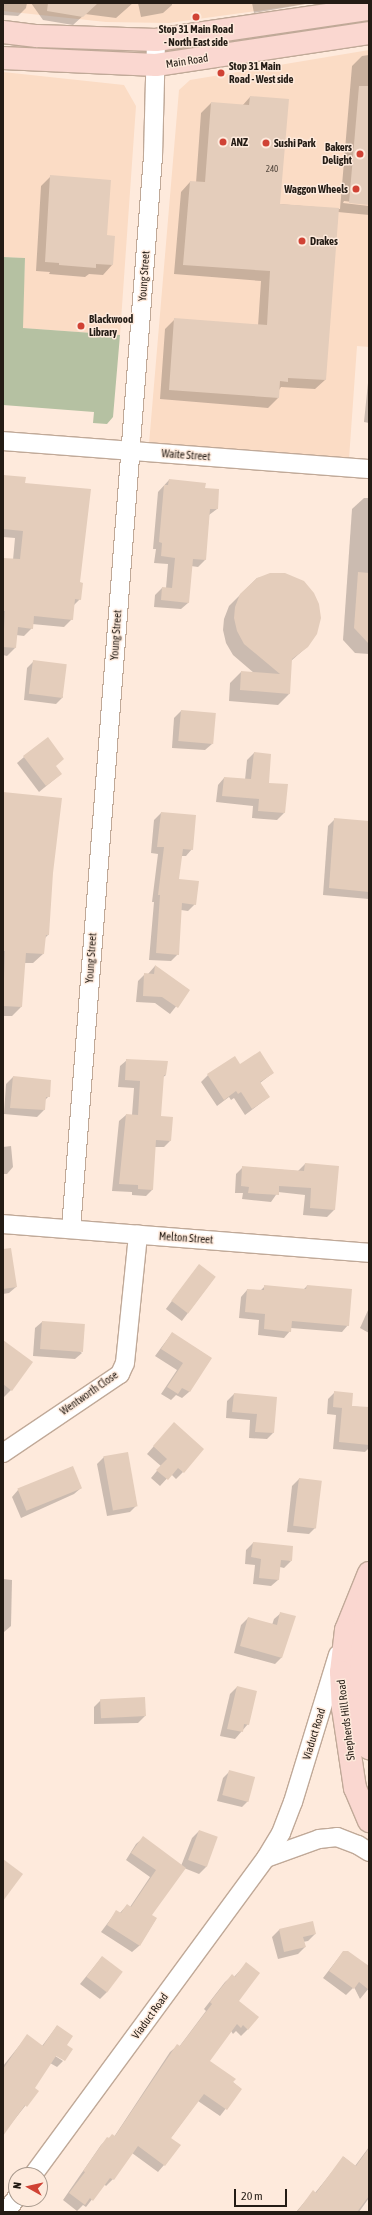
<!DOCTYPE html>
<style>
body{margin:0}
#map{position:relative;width:372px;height:2215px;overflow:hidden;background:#feeadc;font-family:"Asap Condensed",sans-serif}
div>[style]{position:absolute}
.built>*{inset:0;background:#fbdcc5}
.green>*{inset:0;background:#b5c1a2}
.shadow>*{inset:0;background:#0003;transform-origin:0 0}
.building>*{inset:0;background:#e4cdbb;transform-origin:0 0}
.roads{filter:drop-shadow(1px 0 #c0a998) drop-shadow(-1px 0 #c0a998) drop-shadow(0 1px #c0a998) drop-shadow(0 -1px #c0a998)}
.street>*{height:18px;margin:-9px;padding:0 9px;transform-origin:9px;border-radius:9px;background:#fff}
.secondary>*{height:22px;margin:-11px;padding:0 11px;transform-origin:11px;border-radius:11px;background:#fad7d0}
.dots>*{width:11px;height:11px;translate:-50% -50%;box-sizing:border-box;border:2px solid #feeadc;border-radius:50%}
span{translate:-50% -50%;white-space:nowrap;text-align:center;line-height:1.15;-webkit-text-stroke:3px #feeadc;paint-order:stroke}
.number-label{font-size:9px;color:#54483e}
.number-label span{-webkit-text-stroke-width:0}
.poi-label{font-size:11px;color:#241c15;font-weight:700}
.left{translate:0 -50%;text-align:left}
.right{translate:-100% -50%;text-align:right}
.street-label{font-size:11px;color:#241c15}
.frame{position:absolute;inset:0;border:4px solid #241c15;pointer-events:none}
.north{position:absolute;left:8px;top:2167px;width:40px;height:40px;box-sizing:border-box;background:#feeadc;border:1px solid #a7988c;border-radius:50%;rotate:278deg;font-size:11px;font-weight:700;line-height:16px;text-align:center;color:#241c15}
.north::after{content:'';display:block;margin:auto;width:14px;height:18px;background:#d04234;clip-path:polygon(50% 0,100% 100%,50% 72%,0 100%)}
.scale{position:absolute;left:234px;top:2189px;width:53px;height:18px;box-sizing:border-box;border:2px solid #241c15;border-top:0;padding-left:5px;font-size:12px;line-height:14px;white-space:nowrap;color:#241c15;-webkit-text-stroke:3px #feeadc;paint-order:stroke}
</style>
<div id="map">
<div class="built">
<div style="clip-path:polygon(3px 3px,314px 3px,169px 23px,106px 22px,3px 11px)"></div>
<div style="clip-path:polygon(369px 50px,369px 347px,357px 346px,349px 459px,149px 444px,179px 90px,190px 80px)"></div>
<div style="clip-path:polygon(3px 72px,124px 85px,136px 106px,120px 335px,22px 328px,25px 258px,3px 257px)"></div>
</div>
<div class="green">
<div style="clip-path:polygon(3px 257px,25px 258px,23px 328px,120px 335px,113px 417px,107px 424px,93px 423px,94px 412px,3px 405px)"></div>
</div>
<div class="shadow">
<div style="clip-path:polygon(3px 3px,27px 3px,26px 8px,18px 16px,3px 15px)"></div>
<div style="clip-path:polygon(31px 3px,133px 3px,116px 18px,85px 14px,73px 25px,43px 20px)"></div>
<div style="clip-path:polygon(138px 3px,172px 3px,172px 5px,163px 13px,141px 17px)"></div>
<div style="clip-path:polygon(252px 3px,311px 3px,254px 13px)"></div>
<div style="clip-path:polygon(369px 55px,369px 204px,344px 201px,343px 203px,369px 206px,369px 215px,338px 212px,325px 380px,315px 389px,281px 387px,279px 390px,278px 398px,268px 408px,160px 399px,165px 329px,175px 319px,258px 326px,261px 281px,174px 274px,181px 192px,190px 182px,196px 183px,201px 113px,211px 103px,242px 106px,250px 97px,279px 204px,340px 209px,352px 66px,362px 56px)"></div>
<div style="clip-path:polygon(51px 176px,106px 236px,114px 237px,112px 265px,103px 275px,89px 274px,85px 277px,49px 274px,50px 272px,36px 271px,41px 186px)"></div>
<div style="clip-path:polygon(369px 373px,369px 423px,364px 422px)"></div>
<div style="clip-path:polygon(3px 475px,24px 483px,79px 583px,80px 599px,74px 605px,72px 619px,64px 627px,32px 624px,32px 628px,24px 636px,16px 635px,15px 648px,7px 656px,3px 655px,3px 560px,13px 560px,15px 538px,3px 537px)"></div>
<div style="clip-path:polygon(169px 480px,204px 489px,217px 509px,209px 515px,205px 560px,198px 567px,191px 566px,188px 603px,181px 609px,154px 607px,155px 595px,162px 588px,166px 588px,168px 564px,154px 563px,156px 549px,153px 549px,158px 492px)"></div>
<div style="clip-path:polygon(364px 498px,369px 498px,369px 654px,355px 653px,343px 640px,352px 509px)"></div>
<div style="clip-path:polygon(285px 574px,303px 582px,308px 646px,291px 661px,289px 694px,278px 705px,229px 701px,230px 683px,241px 672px,254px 673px,233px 655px,226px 643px,223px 630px,224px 619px,229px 606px,257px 578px)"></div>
<div style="clip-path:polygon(34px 661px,63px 697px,56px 704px,24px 700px,27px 668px)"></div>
<div style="clip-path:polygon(181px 711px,212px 744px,205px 750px,172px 748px,174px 718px)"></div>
<div style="clip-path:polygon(254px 753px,268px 784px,287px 785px,284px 813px,277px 820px,252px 818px,253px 806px,216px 802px,218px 785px,224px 778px,245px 780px,247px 760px)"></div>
<div style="clip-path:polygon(24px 757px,55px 766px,61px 774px,39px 792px,17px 763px)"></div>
<div style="clip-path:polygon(3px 793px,52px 872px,48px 935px,44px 939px,43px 954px,33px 963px,24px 963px,21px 1007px,12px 1016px,3px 1016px)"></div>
<div style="clip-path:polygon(161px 813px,192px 849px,186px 856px,181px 856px,178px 879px,195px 904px,188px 911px,181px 910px,178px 954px,171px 961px,149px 960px,154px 902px,152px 902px,158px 854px,151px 853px,154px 820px)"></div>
<div style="clip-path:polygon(335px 819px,369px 822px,369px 899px,323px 895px,328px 826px)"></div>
<div style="clip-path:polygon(155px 966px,189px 990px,170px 1014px,155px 1003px,136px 1002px,138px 981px,145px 974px,148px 974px)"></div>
<div style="clip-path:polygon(127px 1060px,166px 1075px,162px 1078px,160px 1117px,170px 1141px,164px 1147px,154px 1147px,152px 1190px,146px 1196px,132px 1195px,132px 1192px,112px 1191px,119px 1121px,126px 1115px,132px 1115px,134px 1088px,118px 1087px,120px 1066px)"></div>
<div style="clip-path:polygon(240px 1065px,273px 1073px,260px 1083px,269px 1097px,245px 1115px,234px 1098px,231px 1100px,229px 1097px,217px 1106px,201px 1082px,208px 1075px)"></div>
<div style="clip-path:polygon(13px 1077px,49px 1096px,44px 1101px,44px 1110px,37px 1117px,4px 1114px,6px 1084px)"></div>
<div style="clip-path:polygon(11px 1146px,13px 1167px,7px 1174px,3px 1174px,3px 1147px)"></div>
<div style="clip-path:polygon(305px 1164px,338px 1167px,334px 1210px,327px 1217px,303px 1215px,305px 1195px,278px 1192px,271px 1202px,242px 1199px,243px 1193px,235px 1193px,236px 1174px,243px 1167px,298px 1171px)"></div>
<div style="clip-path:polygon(3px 1265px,16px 1287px,9px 1293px,3px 1294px)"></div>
<div style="left:199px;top:1265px;width:20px;height:55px;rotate:37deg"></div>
<div style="clip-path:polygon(265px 1286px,303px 1290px,307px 1286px,348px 1325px,342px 1332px,291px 1328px,290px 1331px,284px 1338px,258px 1335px,259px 1320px,239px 1318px,241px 1297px,247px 1290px,260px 1291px)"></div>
<div style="clip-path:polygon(369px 1308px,369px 1333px,360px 1328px)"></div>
<div style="clip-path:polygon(42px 1322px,82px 1353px,75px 1359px,33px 1356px,35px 1328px)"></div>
<div style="clip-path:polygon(172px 1333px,211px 1358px,189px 1392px,182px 1398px,176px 1395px,171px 1400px,161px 1394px,177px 1370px,155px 1356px)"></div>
<div style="clip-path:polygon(3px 1350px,11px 1390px,4px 1397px,3px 1396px)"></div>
<div style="clip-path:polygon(335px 1392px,351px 1406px,369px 1408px,369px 1448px,365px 1452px,333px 1449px,336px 1415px,327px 1414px,328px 1399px)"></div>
<div style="clip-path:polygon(234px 1394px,276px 1398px,273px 1433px,267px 1439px,249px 1438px,250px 1420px,226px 1418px,227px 1401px)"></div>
<div style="clip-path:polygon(168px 1430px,183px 1472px,176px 1479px,171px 1474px,160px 1486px,151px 1478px,161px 1466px,147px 1454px)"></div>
<div style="clip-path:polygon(104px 1457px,137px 1505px,130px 1512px,107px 1516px,97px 1464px)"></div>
<div style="clip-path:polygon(72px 1467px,81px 1488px,74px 1494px,21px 1518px,12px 1497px,18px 1490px)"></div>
<div style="clip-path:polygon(299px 1479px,315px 1528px,309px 1534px,287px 1532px,292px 1486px)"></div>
<div style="clip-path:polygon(253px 1543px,291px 1561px,284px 1568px,280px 1567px,278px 1580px,271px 1586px,253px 1584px,255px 1565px,245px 1564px,246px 1550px)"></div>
<div style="clip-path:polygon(3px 1579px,12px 1580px,11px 1626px,4px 1632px)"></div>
<div style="clip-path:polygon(281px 1613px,282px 1657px,275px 1664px,234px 1653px,241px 1625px,248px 1618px,272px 1625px,274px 1619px)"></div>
<div style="clip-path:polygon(237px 1687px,248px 1724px,235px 1739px,220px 1736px,230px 1694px)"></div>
<div style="clip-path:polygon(101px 1700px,145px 1716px,138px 1723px,94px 1724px,94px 1707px)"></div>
<div style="clip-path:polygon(229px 1772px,248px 1801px,242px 1807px,217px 1801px,223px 1778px)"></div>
<div style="clip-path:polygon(199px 1831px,206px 1867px,199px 1874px,184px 1868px,150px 1915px,156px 1919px,139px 1946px,132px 1952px,101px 1932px,116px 1912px,119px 1914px,127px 1905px,130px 1907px,150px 1877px,126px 1860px,136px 1844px,143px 1838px,181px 1866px,192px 1838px)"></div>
<div style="clip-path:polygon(312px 1922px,315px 1934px,308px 1941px,303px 1942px,305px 1947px,298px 1954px,278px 1959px,272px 1937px,279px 1930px)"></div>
<div style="clip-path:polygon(343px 1952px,369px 1968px,369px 1988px,360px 1999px,354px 1987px,346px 1995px,323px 1978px)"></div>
<div style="clip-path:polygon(102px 1957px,107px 1992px,100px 1999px,80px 1984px)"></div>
<div style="clip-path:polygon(246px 1964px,238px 2001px,248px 2029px,241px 2036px,236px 2031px,233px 2034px,231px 2031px,208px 2061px,241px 2089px,220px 2116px,198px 2101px,170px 2139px,164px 2165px,158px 2172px,132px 2153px,113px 2179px,106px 2186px,104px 2184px,86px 2207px,83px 2205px,77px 2211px,63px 2200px,101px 2145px,108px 2138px,114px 2137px,170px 2052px,177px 2046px,179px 2047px,206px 2011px,204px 2009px,225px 1982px,232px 1976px,234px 1977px)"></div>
<div style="clip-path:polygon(57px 2026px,66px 2045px,52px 2054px,63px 2061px,57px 2067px,50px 2063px,33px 2088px,37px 2091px,3px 2134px,3px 2066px,27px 2036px,42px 2046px)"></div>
<div style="clip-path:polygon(369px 2147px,369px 2198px,359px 2212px,296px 2212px,313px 2192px,315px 2193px,344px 2157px,355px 2166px)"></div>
</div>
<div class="building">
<div style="clip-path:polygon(48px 3px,98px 3px,83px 17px,47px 11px)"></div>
<div style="clip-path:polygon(359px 86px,369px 86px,369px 205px,349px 203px)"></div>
<div style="clip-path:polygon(250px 96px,289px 99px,280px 204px,339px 208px,326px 380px,288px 378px,288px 382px,280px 381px,279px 398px,169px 390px,174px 318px,267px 325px,270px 271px,183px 265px,190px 181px,205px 182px,211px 102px,249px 105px)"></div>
<div style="clip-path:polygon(50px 175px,111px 180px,107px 235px,115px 236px,113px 265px,96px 264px,96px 268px,59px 265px,59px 263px,45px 262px)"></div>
<div style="clip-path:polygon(3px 475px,26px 477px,25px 483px,91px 489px,80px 582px,83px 583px,81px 600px,75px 599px,73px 620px,34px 616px,33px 629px,18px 627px,16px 648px,3px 647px,5px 611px,3px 611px,3px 558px,20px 559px,23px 531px,3px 529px)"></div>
<div style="clip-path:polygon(169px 479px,206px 483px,205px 488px,219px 489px,218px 509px,210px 509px,206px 560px,193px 559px,189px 603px,161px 600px,162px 587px,172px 588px,175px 558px,161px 556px,162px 543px,159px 542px,164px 485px,168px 485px)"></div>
<div style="clip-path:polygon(358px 572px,369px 573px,369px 644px,354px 628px)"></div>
<div style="clip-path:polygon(270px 573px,285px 573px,304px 581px,314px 593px,319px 604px,321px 618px,317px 634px,308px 647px,292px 659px,290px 694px,240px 690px,241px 671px,280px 674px,244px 644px,237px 631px,234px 618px,235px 607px,240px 594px,257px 578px)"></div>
<div style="left:33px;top:660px;width:34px;height:34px;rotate:7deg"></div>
<div style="left:181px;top:710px;width:35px;height:31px;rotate:5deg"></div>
<div style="clip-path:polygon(48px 737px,64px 759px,56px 766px,62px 774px,46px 786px,23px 756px)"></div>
<div style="clip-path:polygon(254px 752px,271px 754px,269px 783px,288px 784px,285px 813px,258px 811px,259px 799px,222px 796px,224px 777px,251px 779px)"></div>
<div style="clip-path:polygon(3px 792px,62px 798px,53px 873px,49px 935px,46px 935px,44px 954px,26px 953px,22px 1007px,3px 1006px,5px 951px,3px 951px)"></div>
<div style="clip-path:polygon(161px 812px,196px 815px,193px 850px,183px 849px,179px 879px,199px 881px,196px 905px,182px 903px,179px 955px,156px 953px,160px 895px,158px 895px,164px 847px,157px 847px)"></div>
<div style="clip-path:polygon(334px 818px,369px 821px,369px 892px,329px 888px)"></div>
<div style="clip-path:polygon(155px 965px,190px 990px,178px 1008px,162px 997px,143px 996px,144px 973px,154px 974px)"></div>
<div style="clip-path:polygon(260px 1051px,274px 1073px,260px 1082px,270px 1097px,252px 1109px,241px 1092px,238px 1094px,236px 1091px,224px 1100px,207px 1074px,235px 1056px,240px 1064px)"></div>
<div style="clip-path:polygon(126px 1059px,168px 1061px,166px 1075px,164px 1075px,161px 1116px,173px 1117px,171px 1141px,156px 1140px,153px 1190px,138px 1189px,138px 1185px,119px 1184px,126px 1114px,138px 1115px,140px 1081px,125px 1080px)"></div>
<div style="clip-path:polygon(13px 1076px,51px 1080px,50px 1097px,46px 1097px,45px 1110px,10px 1108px)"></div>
<div style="clip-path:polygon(305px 1163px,339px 1166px,335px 1210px,310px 1208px,311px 1188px,279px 1186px,279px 1195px,248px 1193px,249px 1187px,241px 1186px,242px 1166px,304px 1171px)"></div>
<div style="clip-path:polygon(11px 1248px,17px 1287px,3px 1289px,3px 1249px)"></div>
<div style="left:199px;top:1264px;width:21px;height:46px;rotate:37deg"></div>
<div style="clip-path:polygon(264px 1285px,306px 1289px,307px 1285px,352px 1289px,349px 1326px,292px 1321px,291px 1332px,264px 1329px,265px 1314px,245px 1312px,247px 1289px,264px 1290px)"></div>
<div style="left:42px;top:1321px;width:43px;height:28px;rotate:4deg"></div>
<div style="clip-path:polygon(172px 1332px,212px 1358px,190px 1392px,182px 1388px,178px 1394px,167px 1387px,183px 1363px,161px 1349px)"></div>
<div style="clip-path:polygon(3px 1340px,33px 1362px,12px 1391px,3px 1384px)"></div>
<div style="clip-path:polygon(334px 1391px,353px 1393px,352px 1406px,369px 1407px,369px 1445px,339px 1442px,342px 1408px,333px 1407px)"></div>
<div style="clip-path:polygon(234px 1393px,277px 1397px,274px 1433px,255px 1432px,257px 1414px,232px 1412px)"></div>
<div style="clip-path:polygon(174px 1422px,204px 1449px,184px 1473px,178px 1468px,168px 1480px,156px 1470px,167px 1459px,153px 1446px)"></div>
<div style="left:128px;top:1452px;width:55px;height:25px;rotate:80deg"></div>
<div style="left:73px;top:1466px;width:24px;height:60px;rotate:68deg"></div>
<div style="left:299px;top:1478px;width:23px;height:48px;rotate:7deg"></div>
<div style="clip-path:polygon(253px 1542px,293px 1546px,292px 1561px,281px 1560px,279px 1580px,259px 1578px,261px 1559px,251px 1557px)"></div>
<div style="clip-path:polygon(280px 1612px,296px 1616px,282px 1658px,240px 1646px,248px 1617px,277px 1625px)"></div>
<div style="clip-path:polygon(237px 1686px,257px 1691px,249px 1725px,244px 1724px,243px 1732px,227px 1729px)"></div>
<div style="left:145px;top:1697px;width:19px;height:45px;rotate:87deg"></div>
<div style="left:229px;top:1770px;width:27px;height:26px;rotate:15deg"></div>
<div style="left:199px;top:1830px;width:20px;height:32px;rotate:20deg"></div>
<div style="clip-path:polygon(143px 1836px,186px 1868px,152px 1915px,157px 1918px,140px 1946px,107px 1925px,116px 1910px,121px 1913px,127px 1904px,131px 1907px,156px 1870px,131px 1853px)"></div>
<div style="clip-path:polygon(3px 1859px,23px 1874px,3px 1901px)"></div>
<div style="clip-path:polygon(313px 1921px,316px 1934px,303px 1937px,306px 1947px,284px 1952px,279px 1929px)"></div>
<div style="clip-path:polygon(343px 1951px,348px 1951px,369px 1966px,369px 1990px,359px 1982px,354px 1989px,329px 1971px)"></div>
<div style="left:102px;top:1956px;width:26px;height:26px;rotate:37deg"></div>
<div style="clip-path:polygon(246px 1962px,260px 1973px,239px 2001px,259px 2017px,248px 2030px,243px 2025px,241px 2028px,237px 2024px,210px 2061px,236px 2079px,233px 2082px,242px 2089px,227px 2110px,204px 2094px,171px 2138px,181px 2145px,165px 2166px,138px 2146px,114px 2180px,110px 2178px,93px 2201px,90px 2198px,85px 2205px,69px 2193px,85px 2172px,83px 2171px,107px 2137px,109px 2138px,112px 2134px,115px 2136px,177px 2044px,180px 2046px,212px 2004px,210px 2002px,232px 1974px,235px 1977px)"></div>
<div style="clip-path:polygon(57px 2025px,73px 2036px,67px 2045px,73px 2049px,65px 2061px,56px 2056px,35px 2088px,39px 2091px,27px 2107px,25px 2105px,3px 2136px,3px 2069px,27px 2034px,43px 2046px)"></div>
<div style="clip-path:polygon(369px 2148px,369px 2196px,357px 2212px,297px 2212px,313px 2190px,316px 2193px,343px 2156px,356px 2166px)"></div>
</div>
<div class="roads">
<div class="street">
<div style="left:3px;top:441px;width:367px;rotate:4.4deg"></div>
<div style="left:3px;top:1224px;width:367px;rotate:4.5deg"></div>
<div style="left:71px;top:1229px;width:1076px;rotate:-85.63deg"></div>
<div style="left:153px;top:156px;width:116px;rotate:-88.5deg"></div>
<div style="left:3px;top:1453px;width:141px;rotate:-34deg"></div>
<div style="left:120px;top:1374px;width:12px;rotate:-66deg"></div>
<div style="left:125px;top:1363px;width:129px;rotate:-84.2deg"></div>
<div style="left:266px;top:1858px;width:56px;rotate:-19.7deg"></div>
<div style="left:319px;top:1839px;width:18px;rotate:-6deg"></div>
<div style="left:337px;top:1837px;width:22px;rotate:21deg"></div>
<div style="left:358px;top:1845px;width:13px;rotate:32deg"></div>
<div style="left:33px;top:2175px;width:393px;rotate:-53.7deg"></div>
<div style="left:266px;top:1858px;width:29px;rotate:-59deg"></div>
<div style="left:281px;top:1833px;width:33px;rotate:-69deg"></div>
<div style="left:293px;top:1802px;width:154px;rotate:-73deg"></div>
<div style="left:6px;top:2212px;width:17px;rotate:-54deg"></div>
</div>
<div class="secondary">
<div style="left:3px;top:32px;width:34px;rotate:7deg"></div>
<div style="left:37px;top:36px;width:119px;rotate:1.9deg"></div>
<div style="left:156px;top:40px;width:215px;rotate:-8.3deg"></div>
<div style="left:3px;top:58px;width:153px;rotate:2.6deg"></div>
<div style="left:156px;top:65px;width:215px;rotate:-8.5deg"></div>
<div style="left:369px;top:1573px;width:61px;rotate:112deg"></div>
<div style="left:346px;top:1630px;width:42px;rotate:96.8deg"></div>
<div style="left:341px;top:1672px;width:36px;rotate:87deg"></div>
<div style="left:343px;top:1708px;width:81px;rotate:81.5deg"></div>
<div style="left:355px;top:1788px;width:36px;rotate:67deg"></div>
<div style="left:369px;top:1591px;width:72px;rotate:96.3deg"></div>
<div style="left:361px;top:1663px;width:43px;rotate:88.7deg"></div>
<div style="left:362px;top:1706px;width:43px;rotate:80.5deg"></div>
</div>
</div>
<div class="dots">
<div style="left:196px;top:17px;background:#d04234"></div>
<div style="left:221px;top:73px;background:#d04234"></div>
<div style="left:223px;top:142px;background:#d04234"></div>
<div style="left:266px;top:143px;background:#d04234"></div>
<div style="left:360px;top:154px;background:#d04234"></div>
<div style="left:356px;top:189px;background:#d04234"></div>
<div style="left:302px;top:241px;background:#d04234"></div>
<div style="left:81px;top:326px;background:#d04234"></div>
</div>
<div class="number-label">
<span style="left:272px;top:169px">240</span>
</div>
<div class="poi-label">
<span style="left:196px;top:36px">Stop 31 Main Road<br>- North East side</span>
<span class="left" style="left:229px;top:73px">Stop 31 Main<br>Road - West side</span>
<span class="left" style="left:231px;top:142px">ANZ</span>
<span class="left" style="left:274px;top:143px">Sushi Park</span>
<span class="right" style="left:352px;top:154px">Bakers<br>Delight</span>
<span class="right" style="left:348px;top:189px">Waggon Wheels</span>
<span class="left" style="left:310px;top:241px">Drakes</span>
<span class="left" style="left:89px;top:326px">Blackwood<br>Library</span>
</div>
<div class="street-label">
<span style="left:187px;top:61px;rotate:-9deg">Main Road</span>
<span style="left:144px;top:276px;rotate:-86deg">Young Street</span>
<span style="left:186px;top:455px;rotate:4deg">Waite Street</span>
<span style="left:116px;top:635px;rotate:-86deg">Young Street</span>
<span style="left:91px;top:958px;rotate:-86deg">Young Street</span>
<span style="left:186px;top:1238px;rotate:4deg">Melton Street</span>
<span style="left:89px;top:1393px;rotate:-35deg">Wentworth Close</span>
<span style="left:346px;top:1720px;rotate:-97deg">Shepherds Hill Road</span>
<span style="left:314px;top:1734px;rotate:-73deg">Viaduct Road</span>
<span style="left:150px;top:2016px;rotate:-54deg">Viaduct Road</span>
</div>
<div class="frame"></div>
<div class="north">N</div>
<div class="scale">20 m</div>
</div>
